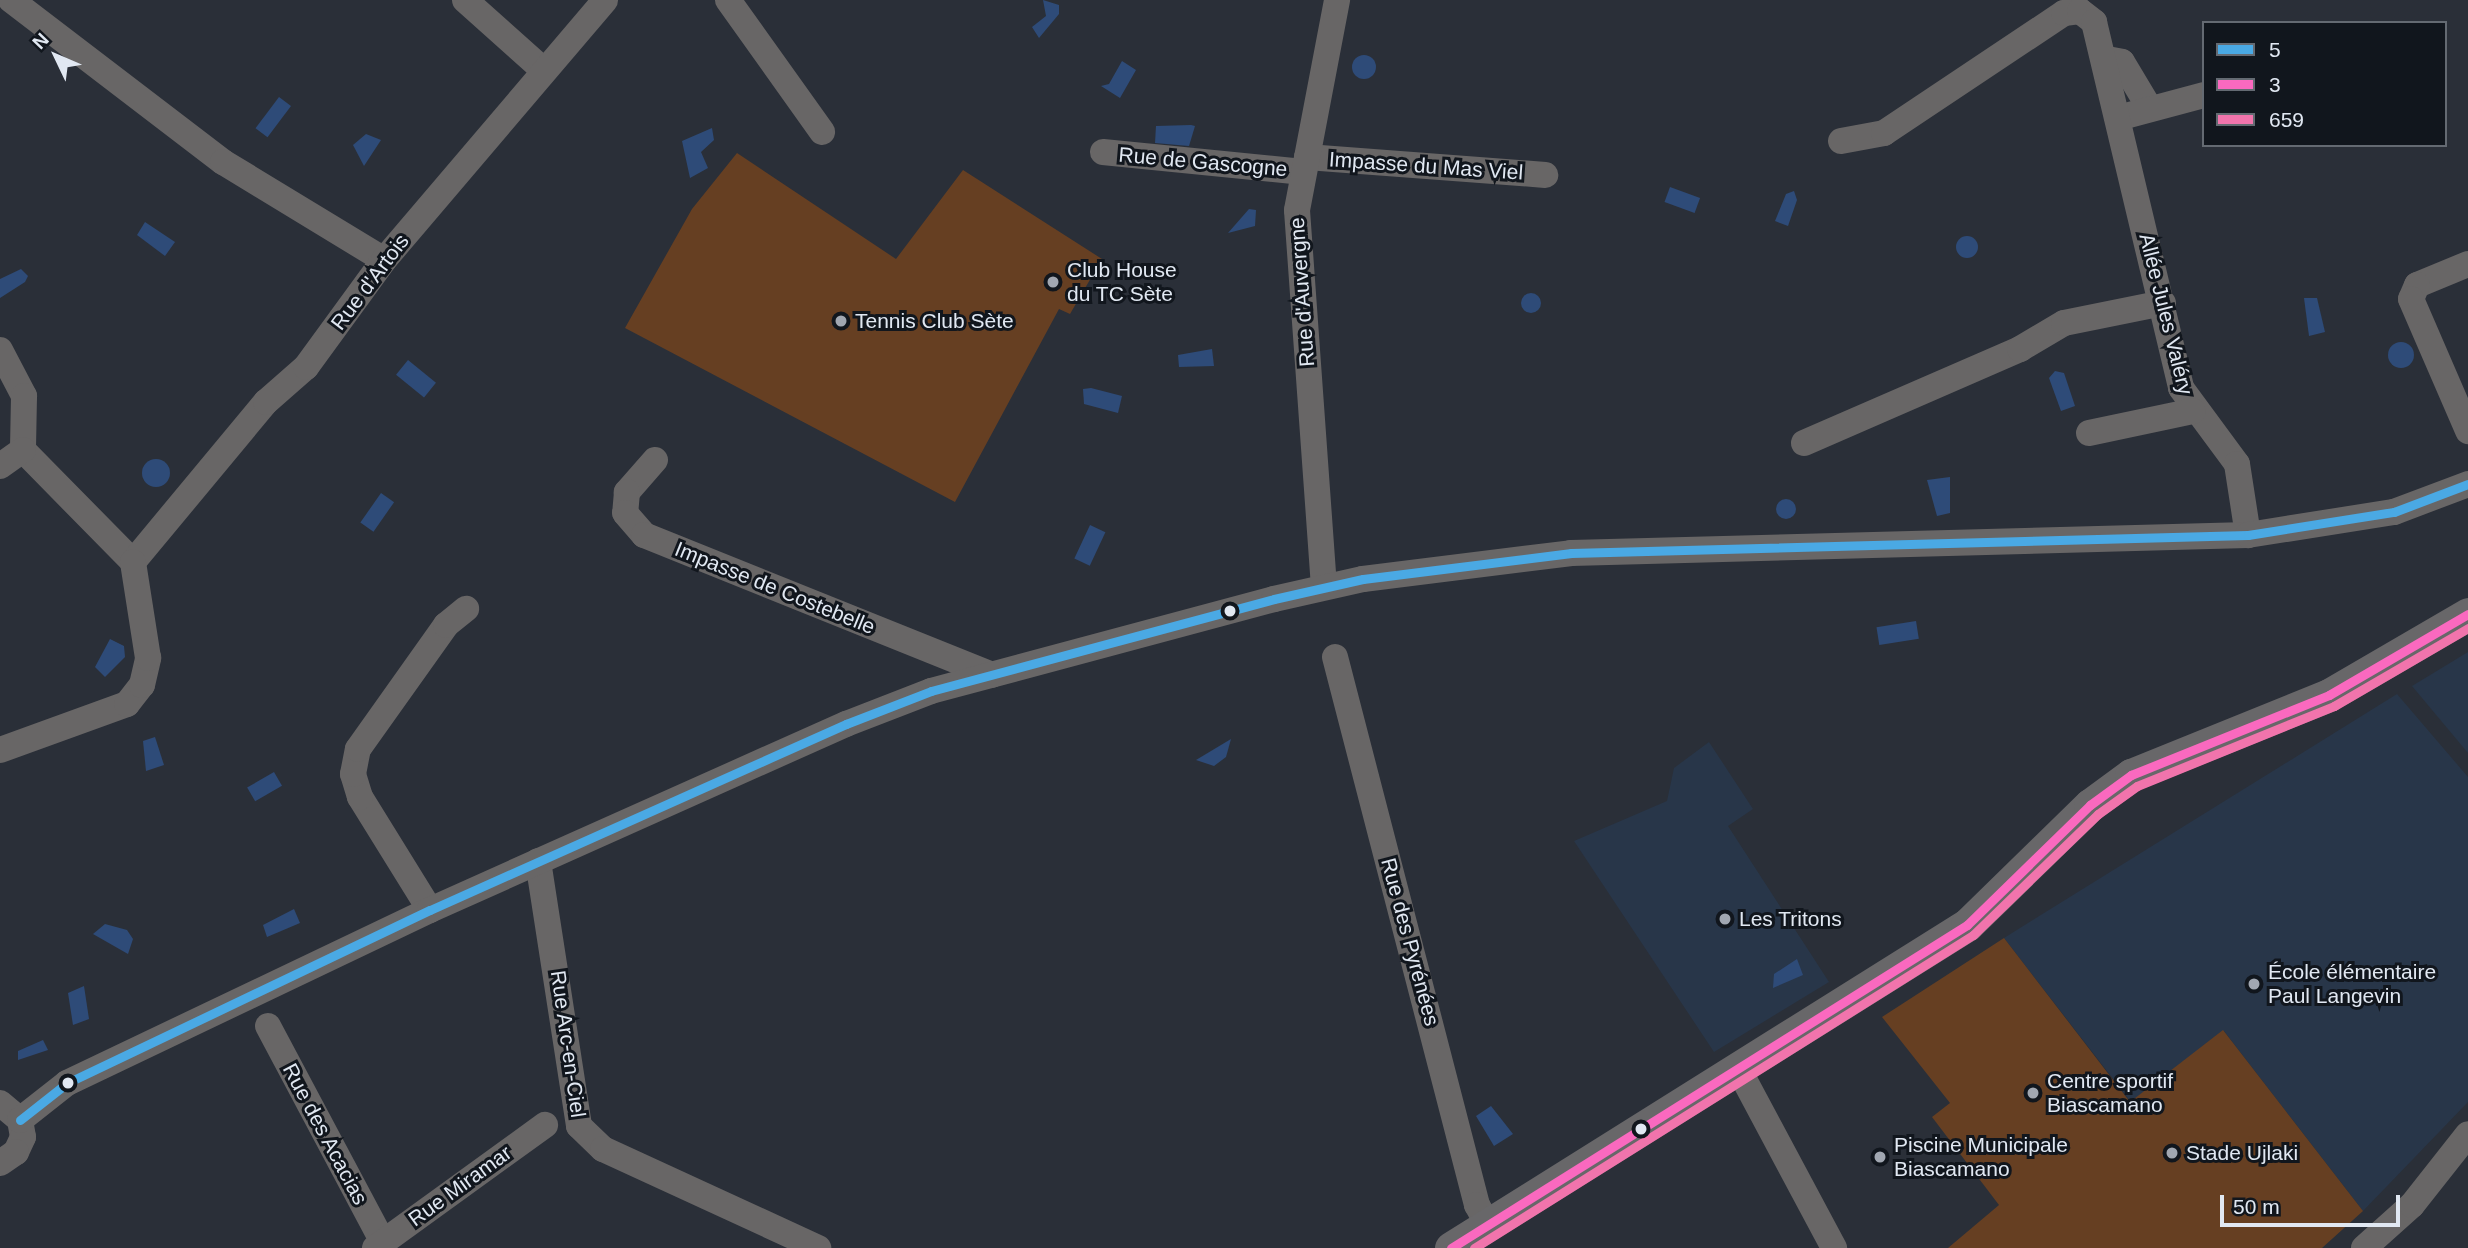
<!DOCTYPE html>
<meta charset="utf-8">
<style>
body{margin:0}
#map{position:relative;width:2468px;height:1248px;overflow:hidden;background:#2a2f38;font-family:Arial,sans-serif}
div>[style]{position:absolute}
.built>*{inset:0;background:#283649}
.green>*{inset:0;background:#663f22}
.water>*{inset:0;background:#2e4b78;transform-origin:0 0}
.round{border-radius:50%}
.minor>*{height:26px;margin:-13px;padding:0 13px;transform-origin:13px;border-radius:13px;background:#686666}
.major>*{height:33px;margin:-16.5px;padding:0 16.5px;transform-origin:16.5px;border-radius:16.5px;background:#686769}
.bus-1>*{height:9px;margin:-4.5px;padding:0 4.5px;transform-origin:4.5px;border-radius:4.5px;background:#4aa9e4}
.bus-2>*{height:9px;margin:-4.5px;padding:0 4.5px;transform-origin:4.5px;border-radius:4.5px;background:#fa69bf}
.bus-3>*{height:9px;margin:-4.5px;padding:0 4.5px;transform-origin:4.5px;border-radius:4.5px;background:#f174ac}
.dots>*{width:19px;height:19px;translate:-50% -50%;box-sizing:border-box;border:4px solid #11161d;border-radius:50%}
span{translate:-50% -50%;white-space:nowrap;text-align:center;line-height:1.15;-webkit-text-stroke:6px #11161d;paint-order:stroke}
.street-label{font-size:21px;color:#e1e8f2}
.poi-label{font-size:21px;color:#e1e8f2}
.left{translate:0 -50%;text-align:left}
.legend{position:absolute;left:2202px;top:21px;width:245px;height:126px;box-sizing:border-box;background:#11161d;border:2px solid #646a72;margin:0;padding:9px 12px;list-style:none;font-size:21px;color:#e1e8f2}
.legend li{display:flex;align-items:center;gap:14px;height:35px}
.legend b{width:35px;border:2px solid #646a72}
.north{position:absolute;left:21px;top:21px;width:70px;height:70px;-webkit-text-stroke:5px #11161d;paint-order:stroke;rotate:314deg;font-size:19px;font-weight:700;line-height:28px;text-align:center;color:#e1e8f2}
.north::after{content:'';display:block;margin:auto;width:24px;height:32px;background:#e1e8f2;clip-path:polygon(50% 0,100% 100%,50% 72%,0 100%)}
.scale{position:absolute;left:2220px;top:1195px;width:180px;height:32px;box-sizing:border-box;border:4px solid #e1e8f2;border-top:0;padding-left:9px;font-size:21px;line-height:24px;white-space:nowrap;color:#e1e8f2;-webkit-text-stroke:5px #11161d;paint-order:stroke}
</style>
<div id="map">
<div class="built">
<div style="clip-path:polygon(2468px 652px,2468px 753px,2412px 686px)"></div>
<div style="clip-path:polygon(2397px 694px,2468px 777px,2468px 1102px,2363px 1211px,2224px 1031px,2131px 1102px,2004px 938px)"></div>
<div style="clip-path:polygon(1709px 742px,1753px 809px,1728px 826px,1829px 982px,1714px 1052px,1574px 841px,1667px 801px,1674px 768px)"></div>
</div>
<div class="green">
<div style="clip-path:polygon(737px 153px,896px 259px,963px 170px,1102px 259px,1070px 314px,1059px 309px,955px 502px,625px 328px,692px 209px)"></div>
<div style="clip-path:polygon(2004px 938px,2130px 1102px,2223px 1030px,2363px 1211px,2322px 1248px,1948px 1248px,1999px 1205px,1932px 1117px,1950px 1103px,1882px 1017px)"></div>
</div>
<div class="water">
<div style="clip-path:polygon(1043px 0,1059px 5px,1059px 14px,1039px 38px,1032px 27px,1046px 16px)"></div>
<div class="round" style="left:1352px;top:55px;width:24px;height:24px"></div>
<div style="clip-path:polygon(1122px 61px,1136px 70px,1120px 98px,1101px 86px,1109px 84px)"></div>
<div style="left:279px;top:97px;width:15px;height:39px;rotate:37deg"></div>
<div style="clip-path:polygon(1191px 125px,1195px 126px,1189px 146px,1155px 143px,1156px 126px)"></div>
<div style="clip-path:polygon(712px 128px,714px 140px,701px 152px,708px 168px,690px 178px,682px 141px)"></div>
<div style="clip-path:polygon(366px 134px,381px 140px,364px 166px,353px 145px)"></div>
<div style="left:1670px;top:187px;width:32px;height:16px;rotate:20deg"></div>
<div style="clip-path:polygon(1794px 191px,1797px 200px,1788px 226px,1775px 221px,1786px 194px)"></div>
<div style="clip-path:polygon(1249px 209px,1256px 210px,1255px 226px,1228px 233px)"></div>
<div style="clip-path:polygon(145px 222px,175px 242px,165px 256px,137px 235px)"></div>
<div class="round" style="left:1956px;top:236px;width:22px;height:22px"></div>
<div style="clip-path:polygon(21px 269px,28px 276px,25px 282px,0 298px,0 279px)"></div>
<div class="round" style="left:1521px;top:293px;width:20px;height:20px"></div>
<div style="clip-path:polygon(2304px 298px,2317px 298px,2325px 332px,2309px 336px)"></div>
<div class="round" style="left:2388px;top:342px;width:26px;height:26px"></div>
<div style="clip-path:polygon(1212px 349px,1214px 366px,1179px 367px,1178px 355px)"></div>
<div style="left:408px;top:360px;width:36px;height:19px;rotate:39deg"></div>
<div style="clip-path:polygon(2055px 371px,2064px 373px,2075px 406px,2061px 411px,2049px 378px)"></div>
<div style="clip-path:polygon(1091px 388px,1122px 396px,1118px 413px,1084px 404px,1083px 389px)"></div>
<div class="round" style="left:142px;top:459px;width:28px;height:28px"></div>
<div style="clip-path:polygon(1950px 477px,1950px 513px,1937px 516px,1927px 480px)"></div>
<div style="left:381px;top:493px;width:16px;height:36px;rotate:35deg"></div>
<div class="round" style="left:1776px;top:499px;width:20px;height:20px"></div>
<div style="left:1090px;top:525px;width:17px;height:37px;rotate:25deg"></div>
<div style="left:1916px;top:621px;width:18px;height:40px;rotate:81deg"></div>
<div style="clip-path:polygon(110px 639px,124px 646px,125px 657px,105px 677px,95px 667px)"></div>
<div style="clip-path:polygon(155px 737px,164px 765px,146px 771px,143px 741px)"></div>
<div style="clip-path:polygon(1231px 739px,1226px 757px,1214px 766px,1196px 760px)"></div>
<div style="left:274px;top:772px;width:16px;height:31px;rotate:60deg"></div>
<div style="clip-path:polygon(294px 909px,300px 923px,267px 937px,263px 925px)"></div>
<div style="clip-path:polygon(105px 924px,127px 930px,133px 939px,128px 954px,93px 934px)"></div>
<div style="clip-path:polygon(1797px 959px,1803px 975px,1773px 988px,1774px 974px)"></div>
<div style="clip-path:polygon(84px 986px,89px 1019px,73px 1025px,68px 993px)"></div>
<div style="clip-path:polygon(43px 1040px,48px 1050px,18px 1060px,18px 1051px)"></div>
<div style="clip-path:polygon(1491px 1106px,1513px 1134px,1494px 1146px,1476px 1116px)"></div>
</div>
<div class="minor">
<div style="left:11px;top:0;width:267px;rotate:37.4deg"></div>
<div style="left:223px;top:162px;width:188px;rotate:31.3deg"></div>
<div style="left:465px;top:0;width:102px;rotate:41.8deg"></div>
<div style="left:728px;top:0;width:162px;rotate:54.5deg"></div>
<div style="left:2107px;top:59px;width:15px;rotate:11deg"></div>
<div style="left:2122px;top:62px;width:52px;rotate:59deg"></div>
<div style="left:2118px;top:118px;width:89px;rotate:-15deg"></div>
<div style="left:1841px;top:141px;width:44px;rotate:-10.5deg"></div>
<div style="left:1884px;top:133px;width:216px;rotate:-33.7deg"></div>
<div style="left:2064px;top:13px;width:16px;rotate:-7deg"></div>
<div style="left:2080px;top:11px;width:18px;rotate:38deg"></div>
<div style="left:2094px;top:22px;width:376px;rotate:76.6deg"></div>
<div style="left:2181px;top:388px;width:94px;rotate:53.6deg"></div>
<div style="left:2237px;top:464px;width:72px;rotate:81.2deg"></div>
<div style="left:1103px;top:152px;width:201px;rotate:5.7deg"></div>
<div style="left:1307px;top:157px;width:239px;rotate:4.3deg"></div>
<div style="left:2468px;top:264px;width:55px;rotate:157.6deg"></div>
<div style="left:2417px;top:285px;width:15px;rotate:113deg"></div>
<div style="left:2411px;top:299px;width:144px;rotate:66.6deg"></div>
<div style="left:0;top:350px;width:52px;rotate:62.4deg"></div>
<div style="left:24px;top:396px;width:54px;rotate:91.1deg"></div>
<div style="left:23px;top:450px;width:157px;rotate:45.5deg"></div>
<div style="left:2089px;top:433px;width:106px;rotate:-11.9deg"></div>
<div style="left:1804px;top:443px;width:236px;rotate:-23.5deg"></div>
<div style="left:2020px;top:349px;width:51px;rotate:-30.6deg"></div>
<div style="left:2064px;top:323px;width:101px;rotate:-11.4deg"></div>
<div style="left:655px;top:460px;width:43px;rotate:131.2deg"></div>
<div style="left:627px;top:492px;width:21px;rotate:95deg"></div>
<div style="left:625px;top:513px;width:29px;rotate:49deg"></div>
<div style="left:644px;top:535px;width:375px;rotate:21.9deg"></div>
<div style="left:0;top:466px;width:28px;rotate:-35deg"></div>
<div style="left:133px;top:562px;width:208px;rotate:-50.3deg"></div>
<div style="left:266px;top:402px;width:53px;rotate:-41.2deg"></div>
<div style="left:306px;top:367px;width:132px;rotate:-53.9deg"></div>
<div style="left:384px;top:260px;width:341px;rotate:-49.6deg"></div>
<div style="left:1324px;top:587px;width:378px;rotate:-94.1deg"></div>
<div style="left:1297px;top:210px;width:214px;rotate:-79.2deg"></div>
<div style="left:1335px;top:657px;width:566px;rotate:75.47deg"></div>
<div style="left:1477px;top:1205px;width:23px;rotate:61deg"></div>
<div style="left:0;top:750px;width:135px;rotate:-19.9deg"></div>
<div style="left:127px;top:704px;width:24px;rotate:-52deg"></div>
<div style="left:142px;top:685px;width:28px;rotate:-77deg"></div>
<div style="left:148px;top:658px;width:97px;rotate:-98.9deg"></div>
<div style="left:538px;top:861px;width:268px;rotate:81.2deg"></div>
<div style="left:579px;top:1126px;width:33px;rotate:44deg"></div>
<div style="left:603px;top:1149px;width:237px;rotate:24.7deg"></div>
<div style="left:430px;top:910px;width:133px;rotate:-121.8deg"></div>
<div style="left:360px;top:797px;width:24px;rotate:-107deg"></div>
<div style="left:353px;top:774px;width:25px;rotate:-79deg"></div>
<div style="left:358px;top:749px;width:152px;rotate:-54.6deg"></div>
<div style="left:446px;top:625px;width:26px;rotate:-39deg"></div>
<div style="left:268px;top:1026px;width:245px;rotate:62deg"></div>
<div style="left:1739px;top:1070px;width:202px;rotate:61.9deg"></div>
<div style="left:0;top:1103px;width:26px;rotate:40deg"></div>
<div style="left:20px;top:1120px;width:17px;rotate:80deg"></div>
<div style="left:23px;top:1137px;width:17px;rotate:115deg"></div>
<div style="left:16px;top:1152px;width:19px;rotate:145deg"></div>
<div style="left:20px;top:1120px;width:60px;rotate:-38.2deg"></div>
<div style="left:67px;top:1083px;width:402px;rotate:-25.5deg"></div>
<div style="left:430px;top:910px;width:456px;rotate:-24.1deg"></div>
<div style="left:846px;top:724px;width:91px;rotate:-21.2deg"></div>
<div style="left:931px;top:691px;width:355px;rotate:-15deg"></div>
<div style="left:1274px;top:599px;width:91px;rotate:-12.7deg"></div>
<div style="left:1363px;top:579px;width:210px;rotate:-7.1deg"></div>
<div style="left:1571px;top:553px;width:677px;rotate:-1.52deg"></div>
<div style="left:2248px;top:535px;width:148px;rotate:-9deg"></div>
<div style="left:2394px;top:512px;width:79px;rotate:-20.7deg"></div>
<div style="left:375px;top:1248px;width:210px;rotate:-35.9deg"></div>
<div style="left:2364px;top:1248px;width:64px;rotate:-41.9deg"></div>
<div style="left:2412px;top:1205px;width:90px;rotate:-51.7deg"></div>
</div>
<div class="major">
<div style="left:1451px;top:1248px;width:609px;rotate:-32.05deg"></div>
<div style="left:1967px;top:925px;width:172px;rotate:-44.3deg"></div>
<div style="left:2090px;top:805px;width:51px;rotate:-36.2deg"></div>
<div style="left:2131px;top:775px;width:214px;rotate:-22deg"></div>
<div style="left:2329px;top:695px;width:161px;rotate:-30.2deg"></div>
</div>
<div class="bus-1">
<div style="left:20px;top:1120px;width:60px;rotate:-38.2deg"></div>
<div style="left:67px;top:1083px;width:402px;rotate:-25.5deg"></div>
<div style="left:430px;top:910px;width:456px;rotate:-24.1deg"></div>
<div style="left:846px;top:724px;width:91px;rotate:-21.2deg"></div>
<div style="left:931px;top:691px;width:355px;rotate:-15deg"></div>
<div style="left:1274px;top:599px;width:91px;rotate:-12.7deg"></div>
<div style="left:1363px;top:579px;width:210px;rotate:-7.1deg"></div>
<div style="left:1571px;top:553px;width:677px;rotate:-1.52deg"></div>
<div style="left:2248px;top:535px;width:148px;rotate:-9deg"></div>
<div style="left:2394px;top:512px;width:79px;rotate:-20.7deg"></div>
</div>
<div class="bus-2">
<div style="left:1451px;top:1248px;width:609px;rotate:-32.05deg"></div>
<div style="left:1967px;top:925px;width:172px;rotate:-44.3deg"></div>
<div style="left:2090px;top:805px;width:51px;rotate:-36.2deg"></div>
<div style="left:2131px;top:775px;width:214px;rotate:-22deg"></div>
<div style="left:2329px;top:695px;width:161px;rotate:-30.2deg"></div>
</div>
<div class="bus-3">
<div style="left:1474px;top:1248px;width:589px;rotate:-32.1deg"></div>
<div style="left:1973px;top:935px;width:174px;rotate:-44.1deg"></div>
<div style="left:2098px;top:814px;width:48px;rotate:-35.7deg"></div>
<div style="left:2137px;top:786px;width:213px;rotate:-22.1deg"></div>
<div style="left:2334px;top:706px;width:155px;rotate:-30.2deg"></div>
</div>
<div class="dots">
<div style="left:1053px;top:282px;background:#a1a7b1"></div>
<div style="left:841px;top:321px;background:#a1a7b1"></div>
<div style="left:1230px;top:611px;background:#e1e8f2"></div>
<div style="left:1725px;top:919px;background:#a1a7b1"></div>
<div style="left:2254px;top:984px;background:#a1a7b1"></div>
<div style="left:68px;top:1083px;background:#e1e8f2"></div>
<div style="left:2033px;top:1093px;background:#a1a7b1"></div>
<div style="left:1641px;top:1129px;background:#e1e8f2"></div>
<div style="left:2172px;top:1153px;background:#a1a7b1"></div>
<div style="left:1880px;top:1157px;background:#a1a7b1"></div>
</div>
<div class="street-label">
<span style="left:1203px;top:162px;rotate:5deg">Rue de Gascogne</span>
<span style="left:1426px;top:166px;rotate:4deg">Impasse du Mas Viel</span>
<span style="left:370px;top:282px;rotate:-53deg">Rue d'Artois</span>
<span style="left:1302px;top:292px;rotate:-94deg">Rue d'Auvergne</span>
<span style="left:2166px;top:314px;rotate:76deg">Allée Jules Valéry</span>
<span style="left:775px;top:588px;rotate:22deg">Impasse de Costebelle</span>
<span style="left:1410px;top:942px;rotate:75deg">Rue des Pyrénées</span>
<span style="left:568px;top:1044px;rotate:82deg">Rue Arc-en-Ciel</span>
<span style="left:325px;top:1134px;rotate:62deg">Rue des Acacias</span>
<span style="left:460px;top:1186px;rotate:-36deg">Rue Miramar</span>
</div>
<div class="poi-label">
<span class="left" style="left:1067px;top:282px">Club House<br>du TC Sète</span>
<span class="left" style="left:855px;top:321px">Tennis Club Sète</span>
<span class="left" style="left:1739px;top:919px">Les Tritons</span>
<span class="left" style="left:2268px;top:984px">École élémentaire<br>Paul Langevin</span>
<span class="left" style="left:2047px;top:1093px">Centre sportif<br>Biascamano</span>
<span class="left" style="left:1894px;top:1157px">Piscine Municipale<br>Biascamano</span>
<span class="left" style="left:2186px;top:1153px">Stade Ujlaki</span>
</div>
<ul class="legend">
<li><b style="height:9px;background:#4aa9e4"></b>5</li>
<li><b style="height:9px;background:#fa69bf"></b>3</li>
<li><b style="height:9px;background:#f174ac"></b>659</li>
</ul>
<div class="north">N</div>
<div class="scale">50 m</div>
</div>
